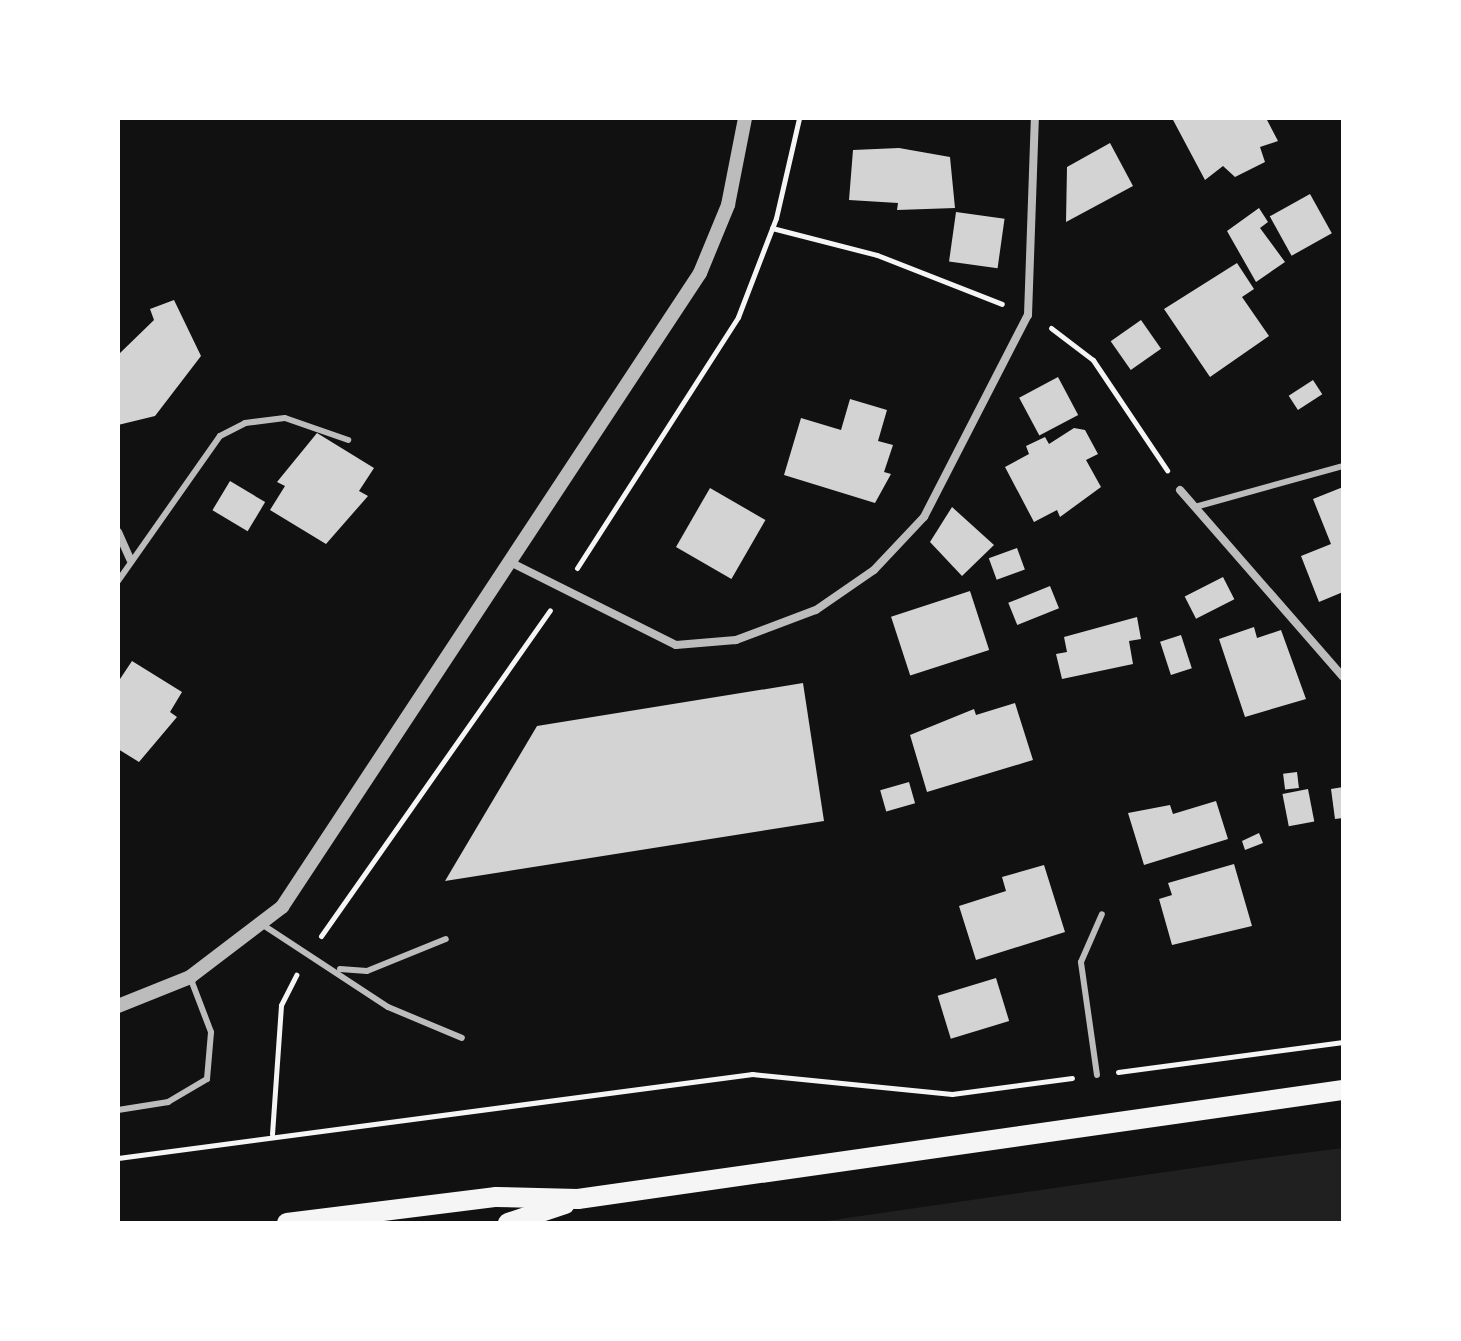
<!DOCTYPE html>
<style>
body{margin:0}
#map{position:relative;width:1461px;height:1341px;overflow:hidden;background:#111;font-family:"Exo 2",sans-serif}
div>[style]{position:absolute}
.green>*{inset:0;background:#202020}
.building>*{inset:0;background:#d3d3d3;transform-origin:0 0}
.path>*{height:5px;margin:-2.5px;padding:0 2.5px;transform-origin:2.5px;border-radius:2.5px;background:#f5f5f5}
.service>*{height:6px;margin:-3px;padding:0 3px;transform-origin:3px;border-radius:3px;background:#bcbcbc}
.minor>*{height:8px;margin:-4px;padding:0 4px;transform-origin:4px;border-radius:4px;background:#bcbcbc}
.tertiary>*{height:14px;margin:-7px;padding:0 7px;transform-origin:7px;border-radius:7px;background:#bcbcbc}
.primary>*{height:20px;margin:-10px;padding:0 10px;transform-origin:10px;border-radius:10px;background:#f5f5f5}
span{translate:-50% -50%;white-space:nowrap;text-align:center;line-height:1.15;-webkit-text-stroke:7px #fff;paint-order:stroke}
.frame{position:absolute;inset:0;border:120px solid #fff;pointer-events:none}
</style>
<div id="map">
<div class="green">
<div style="clip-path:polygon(1343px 1148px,1343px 1223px,812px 1223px,1249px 1160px)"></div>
</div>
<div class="building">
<div style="clip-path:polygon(1172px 118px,1266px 118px,1278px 141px,1260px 147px,1265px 162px,1235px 177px,1223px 166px,1205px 180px)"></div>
<div style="clip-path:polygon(1110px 143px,1133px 186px,1066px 222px,1067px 167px)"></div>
<div style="clip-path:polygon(899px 148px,950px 157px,955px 208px,897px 210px,898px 203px,849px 200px,853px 150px)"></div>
<div style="left:1310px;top:194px;width:45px;height:46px;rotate:61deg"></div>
<div style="clip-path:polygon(1259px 208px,1268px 222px,1260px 228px,1285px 262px,1256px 282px,1227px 231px)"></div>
<div style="left:956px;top:212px;width:49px;height:50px;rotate:8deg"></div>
<div style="clip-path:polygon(1237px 263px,1254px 289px,1242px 297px,1269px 336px,1210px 377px,1164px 309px)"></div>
<div style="clip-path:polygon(174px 300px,201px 356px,155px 416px,118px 425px,118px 355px,154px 320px,150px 309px)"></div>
<div style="left:1141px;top:320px;width:35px;height:37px;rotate:55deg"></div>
<div style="left:1058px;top:377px;width:43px;height:44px;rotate:62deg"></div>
<div style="left:1313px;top:380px;width:17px;height:29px;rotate:57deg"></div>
<div style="clip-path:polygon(850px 399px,887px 410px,878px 441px,893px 445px,884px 472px,891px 474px,875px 503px,784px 475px,801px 418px,841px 430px)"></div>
<div style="clip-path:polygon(1074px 428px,1085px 430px,1098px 454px,1086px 460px,1101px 487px,1060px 517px,1057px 510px,1034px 522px,1005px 467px,1029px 454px,1026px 446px,1045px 437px,1049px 444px)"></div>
<div style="clip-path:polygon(317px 433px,374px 468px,359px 491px,368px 496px,326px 544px,270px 510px,285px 486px,277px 482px)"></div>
<div style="left:230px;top:481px;width:41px;height:34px;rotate:31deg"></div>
<div style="clip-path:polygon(1343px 487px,1343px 592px,1319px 602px,1301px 556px,1331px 544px,1313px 499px)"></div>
<div style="left:710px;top:488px;width:64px;height:68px;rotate:30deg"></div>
<div style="clip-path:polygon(952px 507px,994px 545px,962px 576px,930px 542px)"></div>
<div style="left:1017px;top:548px;width:23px;height:30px;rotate:70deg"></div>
<div style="left:1223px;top:577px;width:25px;height:43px;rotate:63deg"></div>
<div style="left:1050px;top:586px;width:24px;height:45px;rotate:68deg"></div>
<div style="left:970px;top:591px;width:62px;height:83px;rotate:72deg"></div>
<div style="clip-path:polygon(1137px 617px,1141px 639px,1129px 641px,1133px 664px,1062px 679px,1056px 654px,1067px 652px,1064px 637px)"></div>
<div style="clip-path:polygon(1254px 627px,1257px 638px,1281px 630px,1306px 699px,1245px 717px,1219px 639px)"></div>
<div style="left:1181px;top:635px;width:35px;height:22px;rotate:72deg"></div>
<div style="clip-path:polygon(132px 661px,182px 692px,170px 712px,177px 717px,139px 762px,118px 749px,118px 682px)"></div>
<div style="clip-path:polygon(803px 683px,824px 821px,445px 881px,537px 726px)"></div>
<div style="clip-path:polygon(1015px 703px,1033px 760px,927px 792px,910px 735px,974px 709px,976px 715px)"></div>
<div style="left:1297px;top:772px;width:16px;height:14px;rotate:83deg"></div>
<div style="left:909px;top:782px;width:22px;height:30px;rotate:74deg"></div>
<div style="clip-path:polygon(1343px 787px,1343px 818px,1335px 819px,1331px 789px)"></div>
<div style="left:1308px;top:789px;width:33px;height:26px;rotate:79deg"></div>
<div style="clip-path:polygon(1216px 801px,1228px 839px,1144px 865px,1128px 813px,1170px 805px,1173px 814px)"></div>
<div style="clip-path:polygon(1259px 833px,1263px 843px,1245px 850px,1242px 841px)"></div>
<div style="clip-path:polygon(1234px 864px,1252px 926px,1172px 945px,1159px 899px,1172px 895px,1168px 883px)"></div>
<div style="clip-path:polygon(1044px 865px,1065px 932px,976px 960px,959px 906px,1006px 891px,1002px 877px)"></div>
<div style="left:996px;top:978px;width:45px;height:61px;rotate:73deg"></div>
</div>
<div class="path">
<div style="left:772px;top:228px;width:108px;rotate:14.4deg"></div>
<div style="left:877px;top:255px;width:134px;rotate:21.4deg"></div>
<div style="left:1051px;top:328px;width:53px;rotate:37.3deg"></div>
<div style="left:1093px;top:360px;width:133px;rotate:56.1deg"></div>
<div style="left:577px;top:568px;width:298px;rotate:-57.3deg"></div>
<div style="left:738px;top:317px;width:106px;rotate:-69deg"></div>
<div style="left:776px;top:218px;width:103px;rotate:-77deg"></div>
<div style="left:321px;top:936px;width:398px;rotate:-54.9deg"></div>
<div style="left:1118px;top:1072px;width:227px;rotate:-7.6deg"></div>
<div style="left:272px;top:1134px;width:129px;rotate:-86deg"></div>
<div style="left:281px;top:1005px;width:34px;rotate:-63deg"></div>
<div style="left:118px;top:1158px;width:640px;rotate:-7.55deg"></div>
<div style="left:752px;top:1074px;width:201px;rotate:5.7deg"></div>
<div style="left:952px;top:1094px;width:121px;rotate:-7.6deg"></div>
</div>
<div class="service">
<div style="left:1195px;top:507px;width:154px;rotate:-15.5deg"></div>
<div style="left:118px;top:581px;width:177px;rotate:-54.9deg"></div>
<div style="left:220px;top:436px;width:28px;rotate:-27deg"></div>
<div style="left:245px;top:423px;width:40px;rotate:-7.1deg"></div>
<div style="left:285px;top:418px;width:67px;rotate:19.2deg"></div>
<div style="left:263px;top:925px;width:149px;rotate:33.3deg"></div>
<div style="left:388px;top:1007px;width:80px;rotate:22.7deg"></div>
<div style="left:340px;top:969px;width:27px;rotate:4deg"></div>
<div style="left:367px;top:971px;width:85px;rotate:-22.1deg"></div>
<div style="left:1097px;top:1075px;width:114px;rotate:-98.1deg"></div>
<div style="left:1081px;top:962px;width:52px;rotate:-66.4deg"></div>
<div style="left:118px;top:1110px;width:51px;rotate:-9.1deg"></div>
<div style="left:168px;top:1102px;width:45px;rotate:-30.5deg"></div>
<div style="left:207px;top:1079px;width:47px;rotate:-85.1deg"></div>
<div style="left:211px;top:1032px;width:59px;rotate:-110.9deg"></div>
</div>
<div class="minor">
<div style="left:1180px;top:490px;width:248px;rotate:48.9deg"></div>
<div style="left:118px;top:532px;width:30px;rotate:66deg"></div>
<div style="left:512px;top:563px;width:183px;rotate:26.6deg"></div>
<div style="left:676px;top:645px;width:60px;rotate:-4.8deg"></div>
<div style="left:736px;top:640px;width:85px;rotate:-20.6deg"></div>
<div style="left:816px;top:610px;width:70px;rotate:-34.6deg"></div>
<div style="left:874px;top:570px;width:73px;rotate:-46.7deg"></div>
<div style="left:924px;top:517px;width:227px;rotate:-62.8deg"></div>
<div style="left:1028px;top:315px;width:197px;rotate:-88deg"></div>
</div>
<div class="tertiary">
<div style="left:118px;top:1006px;width:78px;rotate:-21.9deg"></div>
<div style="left:190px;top:977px;width:116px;rotate:-37.3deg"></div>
<div style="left:282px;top:907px;width:759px;rotate:-56.6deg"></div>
<div style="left:700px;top:273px;width:74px;rotate:-67.6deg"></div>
<div style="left:728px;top:205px;width:89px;rotate:-78.9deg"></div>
</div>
<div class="primary">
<div style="left:287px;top:1223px;width:211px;rotate:-7.1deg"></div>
<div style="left:496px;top:1197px;width:82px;rotate:1.4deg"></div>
<div style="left:578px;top:1199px;width:773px;rotate:-8.11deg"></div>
<div style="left:508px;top:1223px;width:60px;rotate:-18.4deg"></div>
</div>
<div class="frame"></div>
</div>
